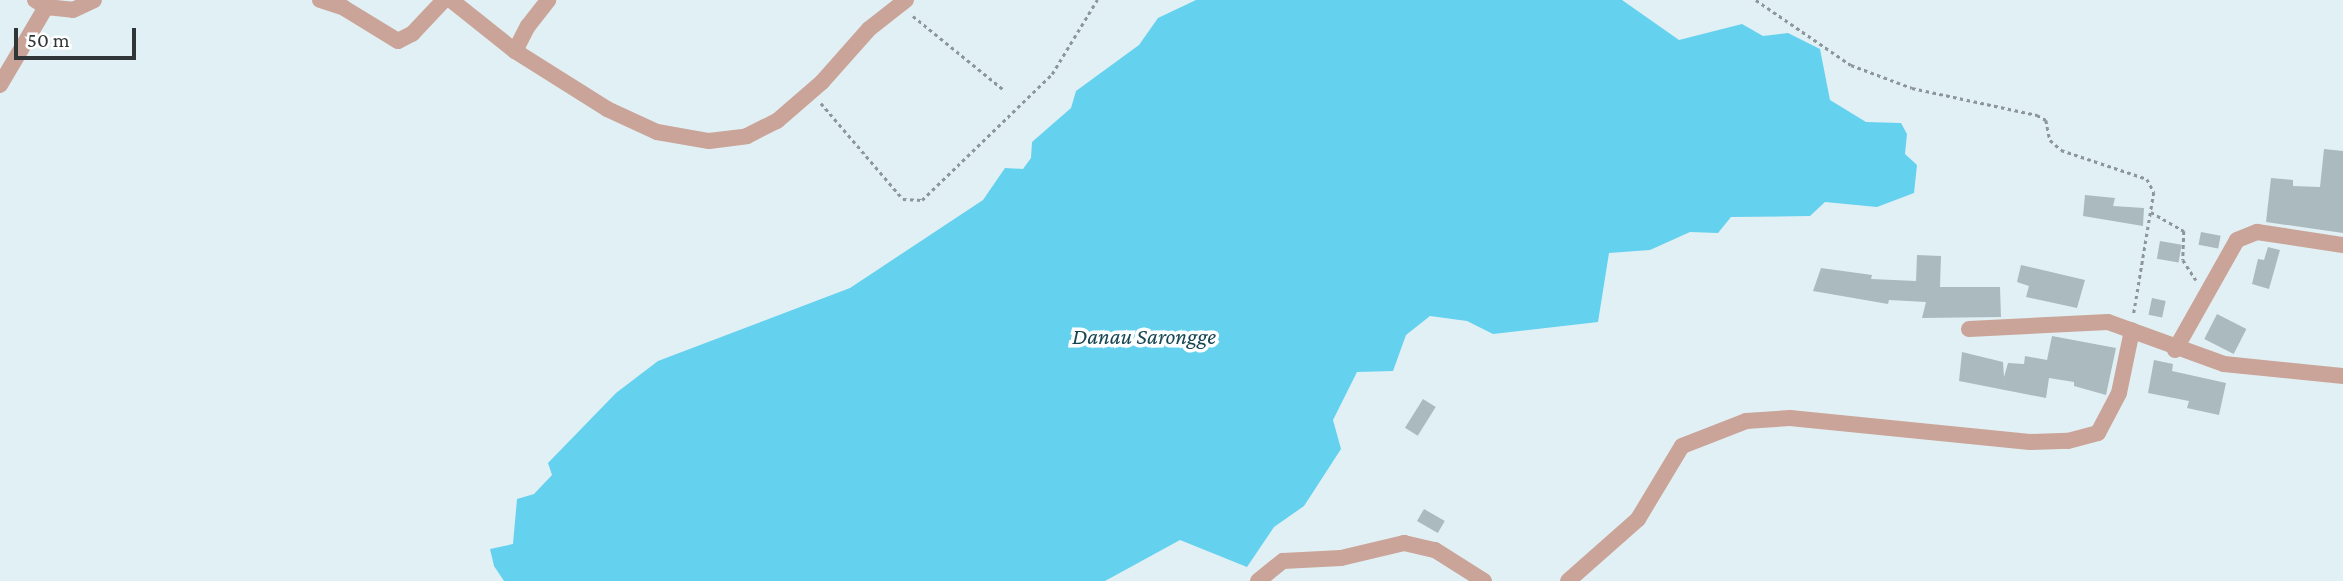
<!DOCTYPE html>
<style>
body{margin:0}
#map{position:relative;width:2343px;height:581px;overflow:hidden;background:#e1f0f5;font-family:"Crimson Pro",serif}
div>[style]{position:absolute}
.water>*{inset:0;background:#64d1ef}
.building>*{inset:0;background:#abbabe;transform-origin:0 0}
.path>*{height:2.5px;margin-top:-1.25px;transform-origin:0;background:repeating-linear-gradient(90deg,#8d979b 0 3.5px,transparent 0 7px)}
.minor>*{height:16px;margin:-8px;padding:0 8px;transform-origin:8px;border-radius:8px;background:#caa498}
span{translate:-50% -50%;white-space:nowrap;text-align:center;line-height:1.15;-webkit-text-stroke:7px #fff;paint-order:stroke}
.water-label{font-size:23px;color:#154652;font-style:italic}
.scale{position:absolute;left:14px;top:28px;width:122px;height:32px;box-sizing:border-box;border:4px solid #303638;border-top:0;padding-left:9px;font-size:21px;line-height:24px;white-space:nowrap;color:#303638;-webkit-text-stroke:5px #fff;paint-order:stroke}
</style>
<div id="map">
<div class="water">
<div style="clip-path:polygon(1196px 0,1622px 0,1679px 40px,1742px 24px,1763px 36px,1788px 33px,1820px 49px,1830px 100px,1866px 122px,1901px 123px,1907px 134px,1905px 154px,1917px 165px,1914px 193px,1877px 207px,1825px 202px,1810px 216px,1731px 217px,1718px 233px,1690px 232px,1650px 250px,1609px 253px,1598px 322px,1493px 334px,1467px 321px,1430px 316px,1406px 335px,1393px 371px,1357px 372px,1333px 420px,1341px 449px,1304px 506px,1274px 527px,1247px 567px,1180px 540px,1105px 581px,504px 581px,494px 566px,490px 549px,513px 544px,517px 499px,534px 494px,552px 475px,548px 463px,616px 393px,658px 361px,850px 288px,983px 200px,1005px 168px,1023px 169px,1031px 158px,1032px 142px,1071px 108px,1076px 91px,1139px 45px,1158px 18px)"></div>
</div>
<div class="building">
<div style="clip-path:polygon(2324px 149px,2343px 151px,2343px 233px,2266px 222px,2271px 178px,2293px 180px,2293px 186px,2320px 187px)"></div>
<div style="clip-path:polygon(2085px 195px,2115px 198px,2113px 206px,2144px 208px,2143px 226px,2083px 216px)"></div>
<div style="left:2201px;top:232px;width:20px;height:13px;rotate:11deg"></div>
<div style="left:2160px;top:241px;width:22px;height:18px;rotate:10deg"></div>
<div style="clip-path:polygon(2268px 247px,2280px 250px,2269px 289px,2252px 284px,2258px 259px,2264px 260px)"></div>
<div style="clip-path:polygon(1917px 255px,1941px 256px,1940px 287px,2000px 287px,2001px 317px,1922px 318px,1926px 302px,1889px 300px,1888px 304px,1813px 291px,1821px 268px,1872px 275px,1871px 279px,1916px 281px)"></div>
<div style="clip-path:polygon(2021px 265px,2085px 280px,2077px 308px,2026px 297px,2029px 286px,2017px 282px)"></div>
<div style="left:2152px;top:298px;width:14px;height:17px;rotate:12deg"></div>
<div style="left:2217px;top:314px;width:33px;height:28px;rotate:27deg"></div>
<div style="clip-path:polygon(2052px 336px,2116px 348px,2106px 395px,2074px 386px,2074px 382px,2049px 378px,2046px 398px,1959px 381px,1962px 352px,2003px 362px,2004px 377px,2008px 363px,2024px 364px,2025px 356px,2047px 360px)"></div>
<div style="clip-path:polygon(2154px 360px,2173px 364px,2172px 371px,2226px 383px,2219px 415px,2187px 408px,2189px 401px,2148px 393px)"></div>
<div style="left:1423px;top:399px;width:15px;height:34px;rotate:32deg"></div>
<div style="left:1424px;top:509px;width:24px;height:14px;rotate:30deg"></div>
</div>
<div class="path">
<div style="left:1756px;top:0;width:115px;rotate:34.4deg"></div>
<div style="left:1851px;top:65px;width:65px;rotate:20.7deg"></div>
<div style="left:1912px;top:88px;width:128px;rotate:12.2deg"></div>
<div style="left:2037px;top:115px;width:10px;rotate:29deg"></div>
<div style="left:2046px;top:120px;width:20px;rotate:79deg"></div>
<div style="left:2050px;top:140px;width:15px;rotate:42deg"></div>
<div style="left:2061px;top:150px;width:91px;rotate:18.6deg"></div>
<div style="left:2147px;top:179px;width:15px;rotate:62deg"></div>
<div style="left:2154px;top:192px;width:123px;rotate:99.4deg"></div>
<div style="left:913px;top:16px;width:117px;rotate:39.1deg"></div>
<div style="left:821px;top:103px;width:126px;rotate:49.5deg"></div>
<div style="left:903px;top:199px;width:19px;rotate:3deg"></div>
<div style="left:922px;top:200px;width:181px;rotate:-44.1deg"></div>
<div style="left:1052px;top:74px;width:87px;rotate:-58.7deg"></div>
<div style="left:2151px;top:212px;width:38px;rotate:30deg"></div>
<div style="left:2184px;top:231px;width:29px;rotate:92deg"></div>
<div style="left:2183px;top:260px;width:24px;rotate:57deg"></div>
</div>
<div class="minor">
<div style="left:35px;top:0;width:13px;rotate:32deg"></div>
<div style="left:46px;top:7px;width:27px;rotate:6deg"></div>
<div style="left:73px;top:10px;width:23px;rotate:-25deg"></div>
<div style="left:320px;top:0;width:25px;rotate:18deg"></div>
<div style="left:344px;top:8px;width:63px;rotate:31.4deg"></div>
<div style="left:398px;top:41px;width:16px;rotate:-27deg"></div>
<div style="left:412px;top:34px;width:47px;rotate:-46.7deg"></div>
<div style="left:451px;top:0;width:82px;rotate:38.6deg"></div>
<div style="left:515px;top:51px;width:109px;rotate:32.2deg"></div>
<div style="left:607px;top:109px;width:55px;rotate:24.7deg"></div>
<div style="left:657px;top:132px;width:53px;rotate:9.8deg"></div>
<div style="left:709px;top:141px;width:38px;rotate:-7deg"></div>
<div style="left:747px;top:136px;width:34px;rotate:-27deg"></div>
<div style="left:777px;top:121px;width:60px;rotate:-40.9deg"></div>
<div style="left:822px;top:82px;width:71px;rotate:-48.4deg"></div>
<div style="left:869px;top:29px;width:47px;rotate:-38.1deg"></div>
<div style="left:515px;top:51px;width:28px;rotate:-63deg"></div>
<div style="left:528px;top:26px;width:33px;rotate:-52deg"></div>
<div style="left:0;top:85px;width:91px;rotate:-59.5deg"></div>
<div style="left:1969px;top:329px;width:139px;rotate:-2.9deg"></div>
<div style="left:2108px;top:322px;width:123px;rotate:19.9deg"></div>
<div style="left:2224px;top:364px;width:120px;rotate:5.8deg"></div>
<div style="left:2175px;top:350px;width:126px;rotate:-60.6deg"></div>
<div style="left:2237px;top:240px;width:22px;rotate:-22deg"></div>
<div style="left:2257px;top:232px;width:87px;rotate:8.6deg"></div>
<div style="left:1258px;top:581px;width:32px;rotate:-39deg"></div>
<div style="left:1283px;top:561px;width:58px;rotate:-3deg"></div>
<div style="left:1341px;top:558px;width:65px;rotate:-13.4deg"></div>
<div style="left:1404px;top:543px;width:32px;rotate:13deg"></div>
<div style="left:1435px;top:550px;width:58px;rotate:32.3deg"></div>
<div style="left:1568px;top:581px;width:94px;rotate:-41.5deg"></div>
<div style="left:1638px;top:519px;width:85px;rotate:-58.9deg"></div>
<div style="left:1682px;top:446px;width:69px;rotate:-21.3deg"></div>
<div style="left:1746px;top:421px;width:44px;rotate:-3.9deg"></div>
<div style="left:1790px;top:418px;width:241px;rotate:5.7deg"></div>
<div style="left:2030px;top:442px;width:38px;rotate:-2deg"></div>
<div style="left:2068px;top:441px;width:31px;rotate:-15deg"></div>
<div style="left:2098px;top:433px;width:45px;rotate:-62.3deg"></div>
<div style="left:2119px;top:393px;width:64px;rotate:-78.3deg"></div>
</div>
<div class="water-label">
<span style="left:1144px;top:336px">Danau Sarongge</span>
</div>
<div class="scale">50 m</div>
</div>
